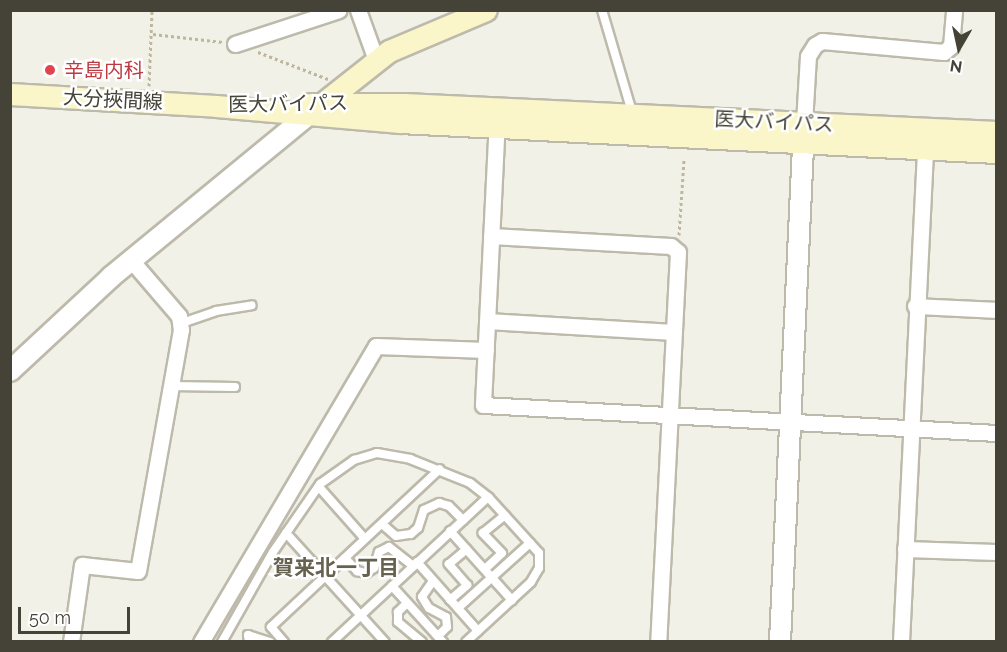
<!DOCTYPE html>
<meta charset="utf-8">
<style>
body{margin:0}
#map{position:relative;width:1007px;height:652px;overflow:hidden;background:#f2f1e7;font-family:Raleway,"Noto Sans JP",sans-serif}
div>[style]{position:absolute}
.path>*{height:3px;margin-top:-1.5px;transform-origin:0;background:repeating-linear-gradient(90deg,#beb79d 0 3px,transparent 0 6px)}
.roads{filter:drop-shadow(2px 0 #bdbaab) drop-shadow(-2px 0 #bdbaab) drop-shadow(0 2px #bdbaab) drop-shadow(0 -2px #bdbaab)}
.service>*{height:8px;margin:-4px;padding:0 4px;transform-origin:4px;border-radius:4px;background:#fff}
.minor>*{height:15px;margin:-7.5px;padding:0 7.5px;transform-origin:7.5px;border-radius:7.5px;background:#fff}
.tertiary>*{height:20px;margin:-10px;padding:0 10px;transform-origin:10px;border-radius:10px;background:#fff}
.secondary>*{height:21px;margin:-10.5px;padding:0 10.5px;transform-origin:10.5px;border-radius:10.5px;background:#faf6ca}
.dots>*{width:16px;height:16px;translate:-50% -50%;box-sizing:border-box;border:3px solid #fff;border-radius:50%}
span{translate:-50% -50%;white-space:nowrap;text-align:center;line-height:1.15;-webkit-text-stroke:5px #fff;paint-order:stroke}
.health-label{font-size:20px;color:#be3a42}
.left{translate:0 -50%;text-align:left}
.street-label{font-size:20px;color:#454237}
.neighbourhood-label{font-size:21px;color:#67614f;font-weight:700}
.frame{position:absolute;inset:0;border:12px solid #454237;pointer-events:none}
.north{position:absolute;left:929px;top:18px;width:60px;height:60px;-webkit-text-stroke:4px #fff;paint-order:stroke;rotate:189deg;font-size:16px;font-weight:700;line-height:24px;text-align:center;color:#454237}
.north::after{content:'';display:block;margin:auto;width:21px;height:27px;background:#454237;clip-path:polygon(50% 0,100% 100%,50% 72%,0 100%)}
.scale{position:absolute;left:18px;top:607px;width:112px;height:27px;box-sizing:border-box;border:3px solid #454237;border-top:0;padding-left:8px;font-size:18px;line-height:21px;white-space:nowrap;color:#454237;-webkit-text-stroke:4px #fff;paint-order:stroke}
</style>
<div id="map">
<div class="path">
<div style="left:153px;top:34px;width:70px;rotate:6.5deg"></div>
<div style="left:258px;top:52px;width:75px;rotate:21.1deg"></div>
<div style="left:149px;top:86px;width:76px;rotate:-87.7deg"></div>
<div style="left:679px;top:235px;width:76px;rotate:-86.2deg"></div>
</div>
<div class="roads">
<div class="service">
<div style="left:602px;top:10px;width:106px;rotate:73.6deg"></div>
<div style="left:182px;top:323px;width:36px;rotate:-19deg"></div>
<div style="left:216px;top:311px;width:36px;rotate:-9deg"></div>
<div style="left:171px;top:386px;width:64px;rotate:0.9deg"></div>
<div style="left:319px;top:487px;width:69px;rotate:48.5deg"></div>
<div style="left:382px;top:524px;width:18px;rotate:41deg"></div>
<div style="left:396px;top:536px;width:15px;rotate:-8deg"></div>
<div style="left:411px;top:534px;width:9px;rotate:-41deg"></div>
<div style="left:418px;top:528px;width:19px;rotate:-72deg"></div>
<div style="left:424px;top:510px;width:17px;rotate:-25deg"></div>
<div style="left:439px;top:503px;width:10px;rotate:17deg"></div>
<div style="left:449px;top:506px;width:20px;rotate:45deg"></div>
<div style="left:450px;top:531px;width:93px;rotate:48.1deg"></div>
<div style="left:286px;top:533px;width:147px;rotate:47.8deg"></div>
<div style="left:345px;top:558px;width:18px;rotate:47deg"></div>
<div style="left:357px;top:571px;width:9px;rotate:13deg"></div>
<div style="left:366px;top:573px;width:9px;rotate:-32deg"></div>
<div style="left:374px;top:568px;width:17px;rotate:-73deg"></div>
<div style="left:379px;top:552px;width:11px;rotate:-27deg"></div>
<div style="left:389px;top:547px;width:31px;rotate:38deg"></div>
<div style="left:417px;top:562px;width:92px;rotate:48.5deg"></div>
<div style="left:485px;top:569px;width:23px;rotate:-43deg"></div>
<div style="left:502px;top:553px;width:28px;rotate:-134deg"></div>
<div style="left:483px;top:533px;width:28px;rotate:-39deg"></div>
<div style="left:433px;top:581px;width:19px;rotate:125deg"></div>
<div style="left:422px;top:597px;width:13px;rotate:58deg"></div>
<div style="left:429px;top:608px;width:19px;rotate:28deg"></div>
<div style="left:446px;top:617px;width:10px;rotate:84deg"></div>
<div style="left:447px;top:627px;width:13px;rotate:135deg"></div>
<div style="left:392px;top:586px;width:76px;rotate:47.7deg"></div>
<div style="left:450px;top:600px;width:23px;rotate:-41deg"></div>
<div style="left:467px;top:585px;width:28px;rotate:-131deg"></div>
<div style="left:449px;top:564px;width:23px;rotate:-40deg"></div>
<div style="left:407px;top:603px;width:13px;rotate:135deg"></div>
<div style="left:398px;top:612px;width:10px;rotate:90deg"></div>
<div style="left:398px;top:622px;width:31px;rotate:40deg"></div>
<div style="left:458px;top:608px;width:97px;rotate:-42.1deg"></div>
<div style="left:222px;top:642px;width:103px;rotate:-60.5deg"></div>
<div style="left:273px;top:552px;width:83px;rotate:-55.3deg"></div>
<div style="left:320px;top:484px;width:42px;rotate:-35.2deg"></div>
<div style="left:354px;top:460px;width:24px;rotate:-17deg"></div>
<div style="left:377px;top:453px;width:34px;rotate:10deg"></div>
<div style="left:410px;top:459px;width:65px;rotate:21.8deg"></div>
<div style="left:470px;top:483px;width:24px;rotate:38deg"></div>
<div style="left:489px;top:498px;width:74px;rotate:47.7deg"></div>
<div style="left:539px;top:553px;width:15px;rotate:90deg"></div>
<div style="left:539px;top:568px;width:16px;rotate:120deg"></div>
<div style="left:531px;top:582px;width:88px;rotate:137.3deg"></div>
<div style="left:249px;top:642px;width:7px;rotate:-98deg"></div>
<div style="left:248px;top:635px;width:23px;rotate:18deg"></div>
<div style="left:284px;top:642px;width:20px;rotate:-131deg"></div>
<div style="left:271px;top:627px;width:231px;rotate:-43.1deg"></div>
<div style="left:332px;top:642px;width:213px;rotate:-42.9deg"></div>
</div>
<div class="minor">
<div style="left:358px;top:10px;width:53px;rotate:70.2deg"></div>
<div style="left:235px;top:44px;width:109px;rotate:-18.1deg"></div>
<div style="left:497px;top:118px;width:287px;rotate:92.8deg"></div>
<div style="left:483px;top:405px;width:514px;rotate:3.12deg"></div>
<div style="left:804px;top:123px;width:67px;rotate:-86.6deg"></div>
<div style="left:808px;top:56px;width:13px;rotate:-58deg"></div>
<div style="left:815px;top:45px;width:8px;rotate:-30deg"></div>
<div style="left:822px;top:41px;width:122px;rotate:5.2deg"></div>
<div style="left:944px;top:52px;width:9px;rotate:-41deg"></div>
<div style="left:951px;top:46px;width:36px;rotate:-85deg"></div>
<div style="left:491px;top:236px;width:180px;rotate:3.2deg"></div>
<div style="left:671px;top:246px;width:9px;rotate:41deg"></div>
<div style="left:678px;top:252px;width:391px;rotate:92.9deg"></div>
<div style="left:915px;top:306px;width:81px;rotate:2.8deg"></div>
<div style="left:487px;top:321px;width:187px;rotate:3.4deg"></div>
<div style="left:905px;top:549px;width:91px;rotate:1.9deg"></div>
<div style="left:71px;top:642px;width:78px;rotate:-81.9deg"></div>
<div style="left:82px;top:565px;width:56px;rotate:6.1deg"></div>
<div style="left:138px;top:571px;width:245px;rotate:-79.9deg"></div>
<div style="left:181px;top:330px;width:14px;rotate:-98deg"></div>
<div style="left:179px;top:316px;width:74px;rotate:-130.6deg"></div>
<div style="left:201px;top:642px;width:344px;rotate:-59.4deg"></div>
<div style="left:376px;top:346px;width:110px;rotate:2.1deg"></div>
<div style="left:901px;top:642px;width:495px;rotate:-87.2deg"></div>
</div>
<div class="tertiary">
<div style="left:10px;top:371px;width:138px;rotate:-42.9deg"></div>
<div style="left:111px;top:277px;width:255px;rotate:-39.4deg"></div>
<div style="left:780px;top:642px;width:517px;rotate:-87.34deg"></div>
</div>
<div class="secondary">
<div style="left:10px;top:94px;width:206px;rotate:3.3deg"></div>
<div style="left:216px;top:106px;width:185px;rotate:5deg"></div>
<div style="left:400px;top:122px;width:597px;rotate:2.88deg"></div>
<div style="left:310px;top:104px;width:94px"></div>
<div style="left:404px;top:104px;width:593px;rotate:2.71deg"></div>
<div style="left:318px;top:107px;width:90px;rotate:-38.3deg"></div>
<div style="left:389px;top:51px;width:105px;rotate:-22.9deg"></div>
</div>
</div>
<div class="dots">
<div style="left:50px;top:70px;background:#e0444e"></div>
</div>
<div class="health-label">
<span class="left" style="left:64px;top:70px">辛島内科</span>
</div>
<div class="street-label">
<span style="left:113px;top:100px;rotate:3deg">大分挾間線</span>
<span style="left:288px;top:104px;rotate:-1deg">医大バイパス</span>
<span style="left:774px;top:122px;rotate:3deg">医大バイパス</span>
</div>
<div class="neighbourhood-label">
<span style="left:336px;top:568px">賀来北一丁目</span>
</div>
<div class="frame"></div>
<div class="north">N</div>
<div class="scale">50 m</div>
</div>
